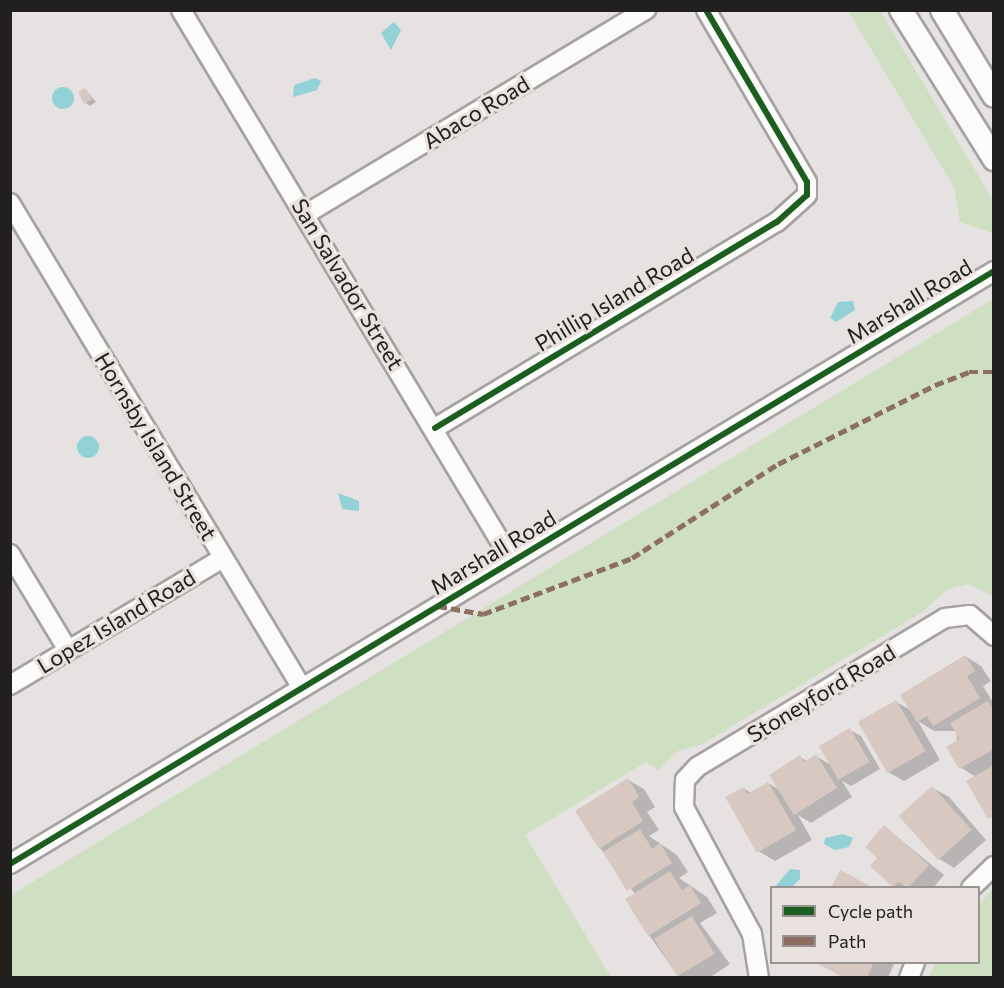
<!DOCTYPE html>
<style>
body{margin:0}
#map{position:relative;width:1004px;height:988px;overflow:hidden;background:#e6e2e1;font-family:Commissioner,sans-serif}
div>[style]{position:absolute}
.green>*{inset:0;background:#cfdfc2}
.water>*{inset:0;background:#92d1d6}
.round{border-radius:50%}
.shadow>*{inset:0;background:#0003}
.building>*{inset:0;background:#d7c9c2;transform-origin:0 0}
.roads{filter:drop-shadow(2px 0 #a6a2a1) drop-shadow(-2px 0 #a6a2a1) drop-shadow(0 2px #a6a2a1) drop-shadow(0 -2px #a6a2a1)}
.minor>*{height:18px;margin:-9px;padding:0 9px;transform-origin:9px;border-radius:9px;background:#fbfbfa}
.tertiary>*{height:22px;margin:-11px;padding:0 11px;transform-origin:11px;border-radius:11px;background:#fbfbfa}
.quiet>*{height:4.5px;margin-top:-2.25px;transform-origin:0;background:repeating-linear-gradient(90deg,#8d6e63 0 9px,transparent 0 13.5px)}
.cycleway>*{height:6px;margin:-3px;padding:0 3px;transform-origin:3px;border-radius:3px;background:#1b5e20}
span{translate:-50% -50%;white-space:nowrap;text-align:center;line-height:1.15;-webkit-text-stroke:6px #e9e1de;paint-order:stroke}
.street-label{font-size:22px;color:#22201e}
.frame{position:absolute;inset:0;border:12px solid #22201e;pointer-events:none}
.legend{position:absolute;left:770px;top:886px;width:210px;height:78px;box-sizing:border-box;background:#e9e1de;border:2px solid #999491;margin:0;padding:8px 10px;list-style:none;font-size:18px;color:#22201e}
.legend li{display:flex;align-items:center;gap:12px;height:30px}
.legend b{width:30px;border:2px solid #999491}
</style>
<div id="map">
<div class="green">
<div style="clip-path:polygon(848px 11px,880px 11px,993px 200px,993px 233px,960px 222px,954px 187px)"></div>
<div style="clip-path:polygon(993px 299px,993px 596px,968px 584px,948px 589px,921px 613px,703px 744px,678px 751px,658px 770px,646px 762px,525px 835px,611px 977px,11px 977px,11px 895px)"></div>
<div style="clip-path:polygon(993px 889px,993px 977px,928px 977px,936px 963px,978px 962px,979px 904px)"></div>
</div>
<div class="water">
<div style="clip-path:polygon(394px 22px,401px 30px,391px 50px,381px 33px)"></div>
<div style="clip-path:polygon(315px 78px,321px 81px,317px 90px,293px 97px,294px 85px)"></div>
<div class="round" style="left:52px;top:87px;width:22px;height:22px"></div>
<div style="clip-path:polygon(853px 301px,855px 310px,836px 322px,830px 318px,838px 302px)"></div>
<div class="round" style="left:77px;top:436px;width:22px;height:22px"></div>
<div style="clip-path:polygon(338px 493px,359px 501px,359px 511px,342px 509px)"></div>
<div style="clip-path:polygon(843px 834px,853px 838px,849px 847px,835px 850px,824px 844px,825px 838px)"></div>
<div style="clip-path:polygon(790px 869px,800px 870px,800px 879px,792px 887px,775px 887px)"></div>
</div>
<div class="shadow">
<div style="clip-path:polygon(85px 89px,96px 102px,90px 106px,86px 103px)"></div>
<div style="clip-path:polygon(965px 656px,981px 666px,991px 681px,983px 686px,994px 704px,994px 821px,976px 777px,960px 767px,956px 731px,934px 731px,918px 721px,940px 760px,904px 781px,888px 772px,896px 702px,911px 710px)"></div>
<div style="clip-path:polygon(850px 730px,861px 736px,880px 769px,851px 786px,842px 781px,852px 797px,811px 823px,798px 815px,812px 840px,775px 861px,758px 851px,743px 788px,751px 793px,768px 783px,780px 790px,800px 757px,807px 761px,816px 756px,831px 765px)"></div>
<div style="clip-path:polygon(628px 780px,644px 789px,655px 807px,647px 812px,659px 830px,649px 836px,677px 855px,688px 872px,679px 878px,707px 897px,717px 913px,700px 923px,730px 964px,709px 978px,678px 976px,649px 935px,635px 894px,600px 848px)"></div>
<div style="clip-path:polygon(933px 788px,949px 797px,986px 840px,954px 868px,938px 858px)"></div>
<div style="clip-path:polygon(885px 827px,944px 875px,933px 888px,894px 886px,880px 858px)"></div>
<div style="clip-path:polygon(817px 962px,891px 962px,894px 964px,888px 978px,845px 978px)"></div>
</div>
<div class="building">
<div style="clip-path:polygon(85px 88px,92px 99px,84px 104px,78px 92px)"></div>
<div style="clip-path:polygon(965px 655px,975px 671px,967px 676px,980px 698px,933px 726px,927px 716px,917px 722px,900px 695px)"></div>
<div style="left:896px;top:700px;width:59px;height:44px;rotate:60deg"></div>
<div style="clip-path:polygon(988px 701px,994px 711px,994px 749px,959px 769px,946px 747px,959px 739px,950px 723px)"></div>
<div style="left:850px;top:728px;width:39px;height:36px;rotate:60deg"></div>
<div style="clip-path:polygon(816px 754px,837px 788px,794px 815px,769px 775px,800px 755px,804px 762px)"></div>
<div style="clip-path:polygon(994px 765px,994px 816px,988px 819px,966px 781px)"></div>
<div style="clip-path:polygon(628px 778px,639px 797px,632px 802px,643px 821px,599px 849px,575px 811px)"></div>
<div style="clip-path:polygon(768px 782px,796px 830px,757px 853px,725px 797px,743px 787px,747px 794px)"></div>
<div style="left:932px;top:786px;width:59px;height:45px;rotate:48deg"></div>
<div style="clip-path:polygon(884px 825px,929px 865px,908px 888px,898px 882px,893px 887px,870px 866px,877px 858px,865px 847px)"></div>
<div style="clip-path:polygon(640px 829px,652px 849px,660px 843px,672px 863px,627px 891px,603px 852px)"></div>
<div style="clip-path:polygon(840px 870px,874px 888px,831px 888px)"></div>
<div style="clip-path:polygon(670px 871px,682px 890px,690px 885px,701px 903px,648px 936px,625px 899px)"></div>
<div style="left:692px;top:916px;width:44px;height:44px;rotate:59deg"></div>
<div style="clip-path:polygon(815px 962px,874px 962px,867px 978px,844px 978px)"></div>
</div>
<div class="roads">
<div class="minor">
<div style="left:181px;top:10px;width:643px;rotate:59.01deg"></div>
<div style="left:10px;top:203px;width:566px;rotate:58.95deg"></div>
<div style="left:306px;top:214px;width:397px;rotate:-31deg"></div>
<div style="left:435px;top:428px;width:399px;rotate:-31.1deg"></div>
<div style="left:777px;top:222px;width:40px;rotate:-42deg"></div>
<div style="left:807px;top:195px;width:13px;rotate:-90deg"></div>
<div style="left:807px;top:182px;width:199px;rotate:-120.4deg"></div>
<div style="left:10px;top:554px;width:112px;rotate:58.9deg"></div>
<div style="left:10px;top:685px;width:248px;rotate:-30.8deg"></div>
<div style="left:10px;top:864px;width:1149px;rotate:-31.07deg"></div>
<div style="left:971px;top:888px;width:32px;rotate:-44deg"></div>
<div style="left:759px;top:978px;width:45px;rotate:-99deg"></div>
<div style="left:752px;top:934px;width:144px;rotate:-118.2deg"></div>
<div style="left:684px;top:807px;width:27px;rotate:-88deg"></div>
<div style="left:685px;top:780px;width:18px;rotate:-47deg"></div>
<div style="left:697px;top:767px;width:289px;rotate:-31deg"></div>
<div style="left:945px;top:618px;width:25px;rotate:-7deg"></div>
<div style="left:970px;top:615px;width:32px;rotate:41deg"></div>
<div style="left:909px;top:978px;width:17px;rotate:-69deg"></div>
</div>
<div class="tertiary">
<div style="left:901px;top:10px;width:176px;rotate:58deg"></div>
<div style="left:942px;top:10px;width:100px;rotate:58.8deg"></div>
</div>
</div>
<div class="quiet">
<div style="left:438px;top:606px;width:46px;rotate:10.1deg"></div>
<div style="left:483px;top:614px;width:159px;rotate:-20.6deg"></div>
<div style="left:632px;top:558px;width:174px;rotate:-32.8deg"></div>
<div style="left:778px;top:464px;width:176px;rotate:-26.7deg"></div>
<div style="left:935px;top:385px;width:36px;rotate:-21deg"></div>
<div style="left:969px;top:372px;width:25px"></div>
</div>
<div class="cycleway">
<div style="left:435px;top:428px;width:399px;rotate:-31.1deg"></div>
<div style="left:777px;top:222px;width:40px;rotate:-42deg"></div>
<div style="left:807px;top:195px;width:13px;rotate:-90deg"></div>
<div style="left:807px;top:182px;width:199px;rotate:-120.4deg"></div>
<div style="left:10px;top:864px;width:1149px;rotate:-31.07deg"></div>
</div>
<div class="street-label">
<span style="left:476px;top:112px;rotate:-31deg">Abaco Road</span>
<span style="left:348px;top:284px;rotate:59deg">San Salvador Street</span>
<span style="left:614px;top:299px;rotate:-31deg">Phillip Island Road</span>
<span style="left:909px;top:301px;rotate:-31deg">Marshall Road</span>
<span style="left:156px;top:446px;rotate:59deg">Hornsby Island Street</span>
<span style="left:493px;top:552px;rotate:-31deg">Marshall Road</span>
<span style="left:116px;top:621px;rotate:-31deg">Lopez Island Road</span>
<span style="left:821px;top:693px;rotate:-31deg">Stoneyford Road</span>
</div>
<div class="frame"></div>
<ul class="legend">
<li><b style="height:8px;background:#1b5e20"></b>Cycle path</li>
<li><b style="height:8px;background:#8d6e63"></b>Path</li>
</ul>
</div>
